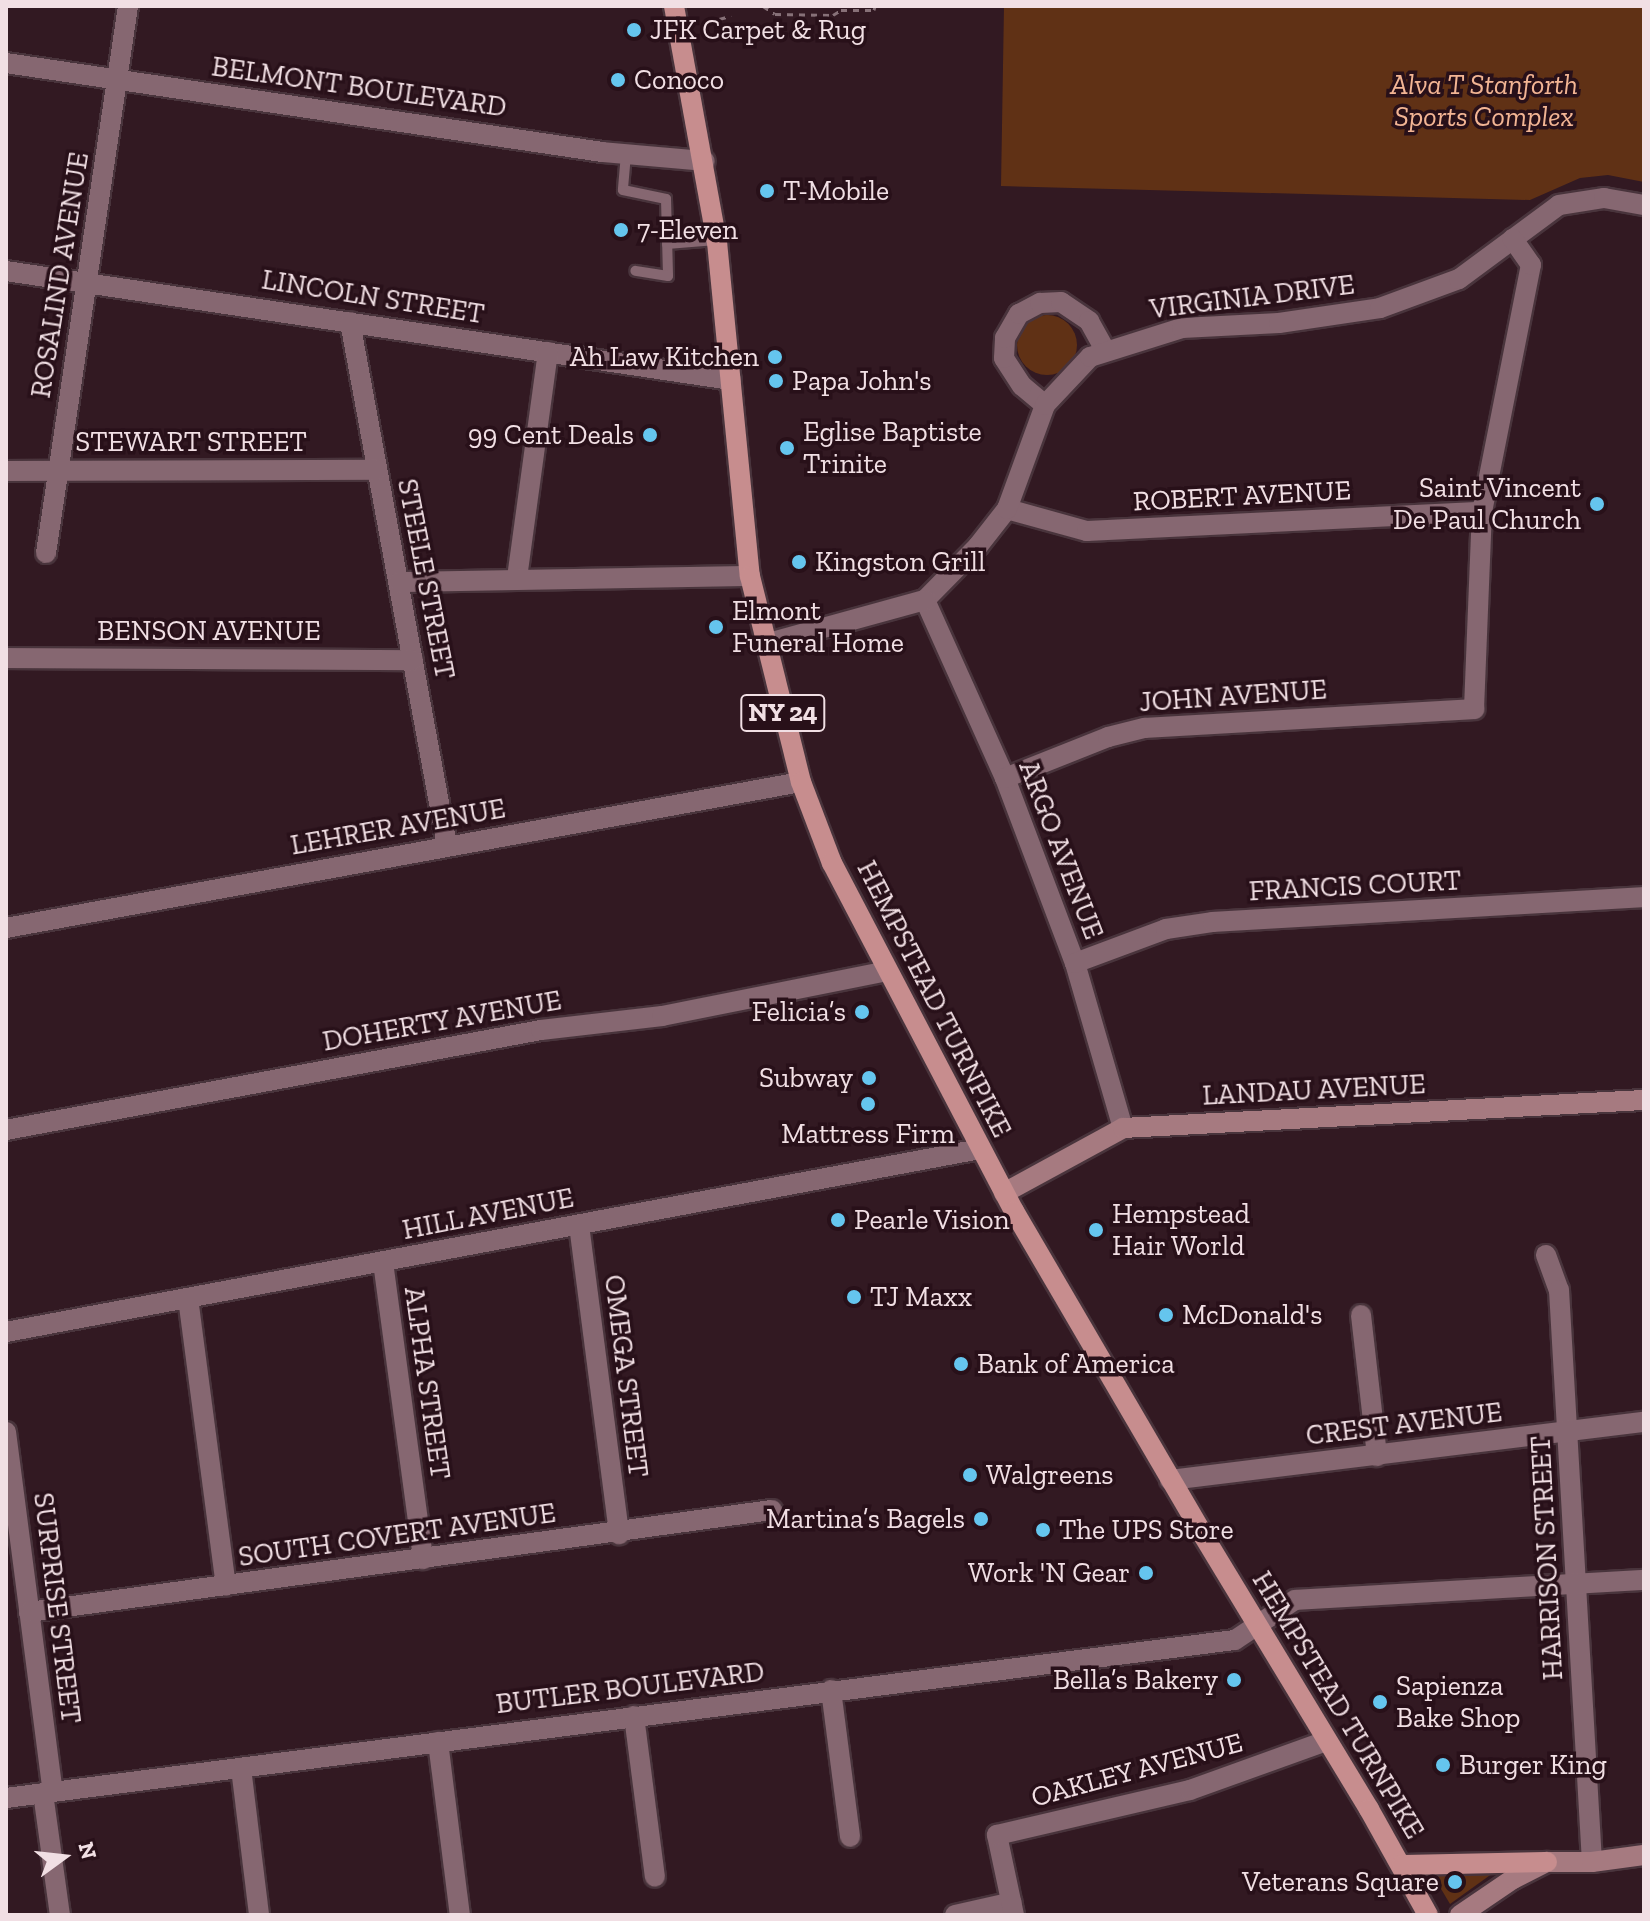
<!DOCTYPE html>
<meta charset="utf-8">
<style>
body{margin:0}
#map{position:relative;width:1650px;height:1921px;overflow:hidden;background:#321922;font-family:"Zilla Slab",serif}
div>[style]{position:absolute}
.green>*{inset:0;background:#603115}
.round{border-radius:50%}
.path>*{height:3px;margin-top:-1.5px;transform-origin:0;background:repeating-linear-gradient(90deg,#877178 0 6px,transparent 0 12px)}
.roads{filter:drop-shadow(2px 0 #49343c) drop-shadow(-2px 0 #49343c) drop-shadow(0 2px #49343c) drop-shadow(0 -2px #49343c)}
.lane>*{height:10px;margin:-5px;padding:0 5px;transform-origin:5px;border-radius:5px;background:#866771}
.street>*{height:20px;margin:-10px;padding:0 10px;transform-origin:10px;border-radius:10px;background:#866771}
.secondary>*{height:20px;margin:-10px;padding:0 10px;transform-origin:10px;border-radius:10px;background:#a67a80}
.primary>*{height:20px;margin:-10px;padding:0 10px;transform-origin:10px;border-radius:10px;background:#c78d8e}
.dots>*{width:22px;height:22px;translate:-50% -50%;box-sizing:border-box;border:4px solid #281019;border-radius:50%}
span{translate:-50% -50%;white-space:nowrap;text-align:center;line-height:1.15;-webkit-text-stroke:7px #281019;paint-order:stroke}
.shield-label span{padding:2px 6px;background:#281019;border:2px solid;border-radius:6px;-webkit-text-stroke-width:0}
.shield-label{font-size:26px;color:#f1dfe4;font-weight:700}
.poi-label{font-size:28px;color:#f1dfe4}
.left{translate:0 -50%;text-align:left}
.right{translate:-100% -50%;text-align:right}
.park-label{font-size:28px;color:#f3b594;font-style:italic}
.street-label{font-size:28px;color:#f1dfe4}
.frame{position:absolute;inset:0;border:8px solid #f1dfe4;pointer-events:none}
.north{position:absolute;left:24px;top:1817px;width:80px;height:80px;-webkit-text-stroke:6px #281019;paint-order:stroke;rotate:75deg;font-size:22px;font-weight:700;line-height:32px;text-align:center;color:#f1dfe4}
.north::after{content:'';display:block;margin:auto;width:28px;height:36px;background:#f1dfe4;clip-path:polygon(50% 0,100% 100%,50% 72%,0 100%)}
</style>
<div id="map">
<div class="green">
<div style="clip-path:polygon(1004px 6px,1644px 6px,1644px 182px,1608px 175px,1580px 178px,1530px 200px,1001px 186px)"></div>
<div class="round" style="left:1017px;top:315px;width:60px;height:60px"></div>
<div style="clip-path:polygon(1500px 1868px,1450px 1904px,1431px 1872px)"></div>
</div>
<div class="path">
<div style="left:763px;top:6px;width:14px;rotate:34deg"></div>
<div style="left:775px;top:14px;width:58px;rotate:1deg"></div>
<div style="left:833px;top:15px;width:9px;rotate:-32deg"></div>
<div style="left:841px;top:10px;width:33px"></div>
<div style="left:874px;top:10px;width:4px;rotate:-76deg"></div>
<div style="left:708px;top:22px;width:24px;rotate:-15deg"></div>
</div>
<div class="roads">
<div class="lane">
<div style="left:626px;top:154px;width:36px;rotate:95deg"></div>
<div style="left:623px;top:190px;width:44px;rotate:11.8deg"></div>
<div style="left:666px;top:199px;width:77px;rotate:88.5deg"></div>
<div style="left:668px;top:276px;width:33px;rotate:-171deg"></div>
<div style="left:667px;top:244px;width:49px;rotate:-4.7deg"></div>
</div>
<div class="street">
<div style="left:6px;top:63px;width:603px;rotate:8.49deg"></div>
<div style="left:602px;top:152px;width:103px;rotate:5deg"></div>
<div style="left:6px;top:271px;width:733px;rotate:8.55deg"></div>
<div style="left:350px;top:322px;width:533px;rotate:79.51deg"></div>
<div style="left:1045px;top:405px;width:30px;rotate:-140deg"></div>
<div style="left:1022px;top:386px;width:33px;rotate:-123deg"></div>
<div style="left:1004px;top:358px;width:20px;rotate:-87deg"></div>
<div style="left:1005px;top:338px;width:28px;rotate:-60deg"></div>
<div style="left:1019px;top:314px;width:24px;rotate:-28deg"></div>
<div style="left:1040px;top:303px;width:21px;rotate:-3deg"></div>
<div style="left:1061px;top:302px;width:34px;rotate:34deg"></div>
<div style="left:1089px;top:321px;width:33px;rotate:61deg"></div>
<div style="left:6px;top:471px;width:371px;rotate:-0.2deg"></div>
<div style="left:1007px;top:509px;width:83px;rotate:15.4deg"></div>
<div style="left:1087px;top:531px;width:395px;rotate:-2.8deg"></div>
<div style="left:46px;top:553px;width:553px;rotate:-81.47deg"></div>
<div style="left:517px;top:578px;width:228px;rotate:-82.2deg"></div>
<div style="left:399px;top:582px;width:351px;rotate:-1deg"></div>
<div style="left:925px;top:600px;width:76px;rotate:-45.5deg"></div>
<div style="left:978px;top:546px;width:47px;rotate:-51.9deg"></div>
<div style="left:1007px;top:509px;width:111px;rotate:-69.9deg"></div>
<div style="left:1045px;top:405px;width:66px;rotate:-46.8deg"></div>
<div style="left:1090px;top:357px;width:96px;rotate:-17.5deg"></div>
<div style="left:1182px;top:328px;width:97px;rotate:-3deg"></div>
<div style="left:1279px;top:323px;width:102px;rotate:-8.4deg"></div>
<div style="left:1380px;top:308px;width:84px;rotate:-20.2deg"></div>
<div style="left:1459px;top:279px;width:124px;rotate:-36.5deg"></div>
<div style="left:1559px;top:205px;width:46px;rotate:-8.8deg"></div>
<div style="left:1604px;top:198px;width:41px;rotate:9.9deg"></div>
<div style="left:925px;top:600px;width:195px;rotate:65.8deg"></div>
<div style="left:1005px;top:778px;width:198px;rotate:69.3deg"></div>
<div style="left:1075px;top:963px;width:172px;rotate:73.8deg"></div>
<div style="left:765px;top:644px;width:166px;rotate:-15.4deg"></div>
<div style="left:6px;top:658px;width:407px;rotate:0.3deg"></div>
<div style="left:1005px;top:778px;width:111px;rotate:-21.7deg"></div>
<div style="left:1108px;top:737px;width:38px;rotate:-14deg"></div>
<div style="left:1145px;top:728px;width:330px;rotate:-3.3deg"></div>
<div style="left:1474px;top:709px;width:197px;rotate:-87.7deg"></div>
<div style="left:1482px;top:512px;width:252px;rotate:-78.8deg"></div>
<div style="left:1531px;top:265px;width:32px;rotate:-125deg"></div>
<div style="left:6px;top:928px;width:808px;rotate:-10.41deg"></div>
<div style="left:1075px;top:963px;width:97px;rotate:-20.5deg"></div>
<div style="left:1166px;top:929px;width:48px;rotate:-8.5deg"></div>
<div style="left:1213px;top:922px;width:432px;rotate:-3.3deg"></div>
<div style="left:6px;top:1130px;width:544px;rotate:-10.59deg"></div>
<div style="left:541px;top:1030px;width:122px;rotate:-6.6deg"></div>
<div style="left:662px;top:1016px;width:230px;rotate:-11.3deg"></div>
<div style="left:579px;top:1225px;width:312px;rotate:82.6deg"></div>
<div style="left:1546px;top:1255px;width:37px;rotate:70deg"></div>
<div style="left:1559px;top:1290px;width:573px;rotate:86.7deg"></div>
<div style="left:383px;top:1262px;width:300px;rotate:82.3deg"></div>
<div style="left:188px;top:1298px;width:290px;rotate:82.5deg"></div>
<div style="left:1361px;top:1315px;width:142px;rotate:83.5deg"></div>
<div style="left:6px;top:1332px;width:991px;rotate:-10.64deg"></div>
<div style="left:6px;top:1432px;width:363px;rotate:82.6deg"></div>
<div style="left:1170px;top:1480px;width:478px;rotate:-7deg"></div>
<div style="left:29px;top:1612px;width:750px;rotate:-7.82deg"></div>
<div style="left:831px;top:1690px;width:148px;rotate:82.6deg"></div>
<div style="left:634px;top:1716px;width:162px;rotate:82.6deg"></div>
<div style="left:438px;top:1742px;width:174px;rotate:82.8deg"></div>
<div style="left:241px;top:1768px;width:148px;rotate:83deg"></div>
<div style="left:43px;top:1793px;width:123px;rotate:82.1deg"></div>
<div style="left:6px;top:1798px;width:1239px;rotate:-7.33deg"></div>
<div style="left:1235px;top:1640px;width:72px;rotate:-33.7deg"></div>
<div style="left:1295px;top:1600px;width:350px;rotate:-3.3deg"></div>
<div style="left:955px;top:1915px;width:58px;rotate:-12.8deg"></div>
<div style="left:1014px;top:1915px;width:82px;rotate:-102deg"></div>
<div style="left:997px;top:1835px;width:198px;rotate:-13.1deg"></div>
<div style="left:1190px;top:1790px;width:145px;rotate:-19.8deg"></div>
</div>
<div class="secondary">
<div style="left:1004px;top:1193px;width:136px;rotate:-28.6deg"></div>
<div style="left:1123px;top:1128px;width:522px;rotate:-3.08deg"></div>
<div style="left:1460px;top:1915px;width:64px;rotate:-34.2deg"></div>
<div style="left:1513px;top:1879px;width:38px;rotate:-27deg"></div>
<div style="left:1547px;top:1862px;width:45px"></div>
<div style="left:1592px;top:1862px;width:52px;rotate:-7.7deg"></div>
</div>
<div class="primary">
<div style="left:674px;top:6px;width:240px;rotate:79.7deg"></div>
<div style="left:717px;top:242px;width:336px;rotate:84.4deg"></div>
<div style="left:750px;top:576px;width:212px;rotate:76.1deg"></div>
<div style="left:801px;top:782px;width:87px;rotate:69.1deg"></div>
<div style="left:832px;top:863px;width:393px;rotate:62.4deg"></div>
<div style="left:1014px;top:1211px;width:375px;rotate:59.7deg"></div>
<div style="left:1203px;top:1535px;width:320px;rotate:58.8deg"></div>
<div style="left:1369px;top:1809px;width:121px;rotate:60.9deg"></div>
<div style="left:1402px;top:1865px;width:145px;rotate:-1.2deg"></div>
</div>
</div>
<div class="dots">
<div style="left:634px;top:30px;background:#65c5ee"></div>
<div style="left:618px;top:80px;background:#65c5ee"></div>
<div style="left:767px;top:191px;background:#65c5ee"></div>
<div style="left:621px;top:230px;background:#65c5ee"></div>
<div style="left:775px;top:357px;background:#65c5ee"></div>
<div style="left:776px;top:381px;background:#65c5ee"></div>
<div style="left:650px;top:435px;background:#65c5ee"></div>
<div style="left:787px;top:448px;background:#65c5ee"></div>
<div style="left:1597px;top:504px;background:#65c5ee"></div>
<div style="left:799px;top:562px;background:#65c5ee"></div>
<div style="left:716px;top:627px;background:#65c5ee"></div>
<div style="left:862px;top:1012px;background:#65c5ee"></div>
<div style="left:869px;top:1078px;background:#65c5ee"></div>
<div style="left:868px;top:1104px;background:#65c5ee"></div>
<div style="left:838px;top:1220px;background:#65c5ee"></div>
<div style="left:1096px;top:1230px;background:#65c5ee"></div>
<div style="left:854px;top:1297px;background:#65c5ee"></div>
<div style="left:1166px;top:1315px;background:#65c5ee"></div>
<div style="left:961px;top:1364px;background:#65c5ee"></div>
<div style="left:970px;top:1475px;background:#65c5ee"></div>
<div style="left:981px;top:1519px;background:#65c5ee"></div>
<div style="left:1043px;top:1530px;background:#65c5ee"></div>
<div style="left:1146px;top:1573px;background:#65c5ee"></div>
<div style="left:1234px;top:1680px;background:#65c5ee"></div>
<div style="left:1380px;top:1702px;background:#65c5ee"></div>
<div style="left:1443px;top:1765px;background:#65c5ee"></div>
<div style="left:1455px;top:1882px;background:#65c5ee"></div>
</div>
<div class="shield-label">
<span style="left:783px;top:713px">NY 24</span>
</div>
<div class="poi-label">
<span class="left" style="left:650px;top:30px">JFK Carpet &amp; Rug</span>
<span class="left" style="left:634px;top:80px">Conoco</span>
<span class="left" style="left:783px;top:191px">T-Mobile</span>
<span class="left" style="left:637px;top:230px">7-Eleven</span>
<span class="right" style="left:759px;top:357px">Ah Law Kitchen</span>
<span class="left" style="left:792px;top:381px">Papa John's</span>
<span class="left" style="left:803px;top:448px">Eglise Baptiste<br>Trinite</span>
<span class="right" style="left:634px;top:435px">99 Cent Deals</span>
<span class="right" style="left:1581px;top:504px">Saint Vincent<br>De Paul Church</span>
<span class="left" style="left:815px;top:562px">Kingston Grill</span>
<span class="left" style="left:732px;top:627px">Elmont<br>Funeral Home</span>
<span class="right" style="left:846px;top:1012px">Felicia’s</span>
<span class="right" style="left:853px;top:1078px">Subway</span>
<span style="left:868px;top:1134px">Mattress Firm</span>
<span class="left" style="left:1112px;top:1230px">Hempstead<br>Hair World</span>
<span class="left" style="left:854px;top:1220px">Pearle Vision</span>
<span class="left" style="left:870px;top:1297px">TJ Maxx</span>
<span class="left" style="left:1182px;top:1315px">McDonald's</span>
<span class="left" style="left:977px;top:1364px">Bank of America</span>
<span class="left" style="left:986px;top:1475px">Walgreens</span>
<span class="right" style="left:965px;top:1519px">Martina’s Bagels</span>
<span class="left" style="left:1059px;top:1530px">The UPS Store</span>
<span class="right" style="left:1130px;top:1573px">Work 'N Gear</span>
<span class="right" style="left:1218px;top:1680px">Bella’s Bakery</span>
<span class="left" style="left:1396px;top:1702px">Sapienza<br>Bake Shop</span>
<span class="left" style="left:1459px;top:1765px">Burger King</span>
<span class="right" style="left:1439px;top:1882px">Veterans Square</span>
</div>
<div class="park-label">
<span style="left:1484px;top:101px">Alva T Stanforth<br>Sports Complex</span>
</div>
<div class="street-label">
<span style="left:359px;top:87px;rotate:8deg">BELMONT BOULEVARD</span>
<span style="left:60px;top:275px;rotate:-81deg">ROSALIND AVENUE</span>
<span style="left:373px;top:297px;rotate:9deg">LINCOLN STREET</span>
<span style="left:1252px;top:297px;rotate:-7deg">VIRGINIA DRIVE</span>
<span style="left:191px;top:442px">STEWART STREET</span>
<span style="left:1242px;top:496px;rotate:-3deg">ROBERT AVENUE</span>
<span style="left:426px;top:579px;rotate:79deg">STEELE STREET</span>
<span style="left:209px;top:631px">BENSON AVENUE</span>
<span style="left:1233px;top:696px;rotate:-4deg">JOHN AVENUE</span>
<span style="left:398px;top:827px;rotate:-10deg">LEHRER AVENUE</span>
<span style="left:1061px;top:850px;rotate:69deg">ARGO AVENUE</span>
<span style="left:1355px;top:886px;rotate:-3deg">FRANCIS COURT</span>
<span style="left:934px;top:999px;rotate:63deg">HEMPSTEAD TURNPIKE</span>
<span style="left:442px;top:1021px;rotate:-10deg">DOHERTY AVENUE</span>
<span style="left:1314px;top:1090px;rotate:-3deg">LANDAU AVENUE</span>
<span style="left:488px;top:1214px;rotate:-11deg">HILL AVENUE</span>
<span style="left:626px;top:1376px;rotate:83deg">OMEGA STREET</span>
<span style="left:427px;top:1383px;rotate:82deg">ALPHA STREET</span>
<span style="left:1404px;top:1424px;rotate:-7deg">CREST AVENUE</span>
<span style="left:397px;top:1535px;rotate:-8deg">SOUTH COVERT AVENUE</span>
<span style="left:1547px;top:1558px;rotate:-93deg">HARRISON STREET</span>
<span style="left:57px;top:1608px;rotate:83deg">SURPRISE STREET</span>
<span style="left:630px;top:1688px;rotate:-7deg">BUTLER BOULEVARD</span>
<span style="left:1338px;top:1705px;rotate:59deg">HEMPSTEAD TURNPIKE</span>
<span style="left:1137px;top:1770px;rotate:-15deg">OAKLEY AVENUE</span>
</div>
<div class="frame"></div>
<div class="north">N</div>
</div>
